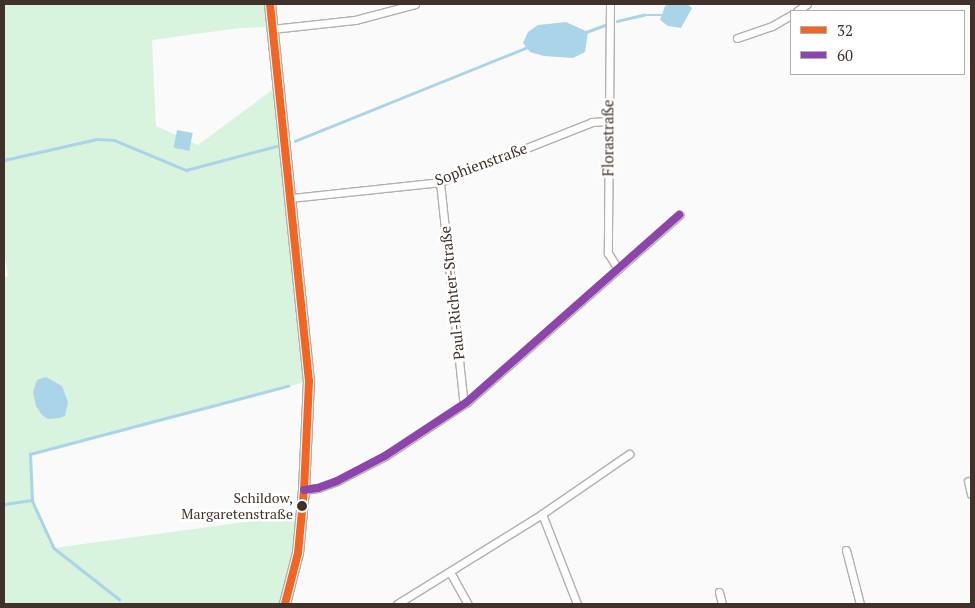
<!DOCTYPE html>
<meta charset="utf-8">
<style>
body{margin:0}
#map{position:relative;width:975px;height:608px;overflow:hidden;background:#fafafa;font-family:"PT Serif",serif}
div>[style]{position:absolute}
.green>*{inset:0;background:#d8f3de}
.water>*{inset:0;background:#aad4e7;transform-origin:0 0}
.stream>*{height:2.5px;margin:-1.25px;padding:0 1.25px;transform-origin:1.25px;border-radius:1.25px;background:#aad4e7}
.roads{filter:drop-shadow(1px 0 #b5afac) drop-shadow(-1px 0 #b5afac) drop-shadow(0 1px #b5afac) drop-shadow(0 -1px #b5afac)}
.street>*{height:7px;margin:-3.5px;padding:0 3.5px;transform-origin:3.5px;border-radius:3.5px;background:#fefefe}
.secondary>*{height:10px;margin:-5px;padding:0 5px;transform-origin:5px;border-radius:5px;background:#fefefe}
.bus-1>*{height:8px;margin:-4px;padding:0 4px;transform-origin:4px;border-radius:4px;background:#f26522}
.bus-2>*{height:8px;margin:-4px;padding:0 4px;transform-origin:4px;border-radius:4px;background:#8e44ad}
.dots>*{width:14px;height:14px;translate:-50% -50%;box-sizing:border-box;border:2px solid #fff;border-radius:50%}
span{translate:-50% -50%;white-space:nowrap;text-align:center;line-height:1.15;-webkit-text-stroke:5px #fff;paint-order:stroke}
.bus-label{font-size:14px;color:#40322b}
.right{translate:-100% -50%;text-align:right}
.street-label{font-size:15px;color:#40322b}
.frame{position:absolute;inset:0;border:5px solid #40322b;pointer-events:none}
.legend{position:absolute;left:790px;top:10px;width:175px;height:65px;box-sizing:border-box;background:#fff;border:1px solid #b3adaa;margin:0;padding:6px 9px;list-style:none;font-size:15px;color:#40322b}
.legend li{display:flex;align-items:center;gap:10px;height:25px}
.legend b{width:25px;border:1px solid #b3adaa}
</style>
<div id="map">
<div class="green">
<div style="clip-path:polygon(4px 4px,268px 4px,269px 27px,240px 28px,152px 40px,156px 126px,198px 145px,279px 85px,309px 381px,30px 454px,32px 500px,54px 548px,296px 515px,293px 552px,294px 573px,285px 604px,4px 604px,4px 278px,8px 276px,4px 251px)"></div>
</div>
<div class="water">
<div style="clip-path:polygon(669px 4px,687px 4px,692px 8px,681px 28px,668px 26px,660px 20px,665px 6px)"></div>
<div style="clip-path:polygon(566px 22px,588px 32px,585px 52px,573px 58px,544px 56px,530px 52px,523px 43px,528px 32px,538px 25px)"></div>
<div style="left:177px;top:130px;width:16px;height:18px;rotate:11deg"></div>
<div style="clip-path:polygon(46px 377px,62px 386px,68px 402px,65px 416px,59px 418px,48px 419px,42px 415px,36px 406px,33px 392px,37px 380px)"></div>
</div>
<div class="stream">
<div style="left:617px;top:21px;width:28px;rotate:-13deg"></div>
<div style="left:644px;top:15px;width:17px"></div>
<div style="left:586px;top:32px;width:20px;rotate:-20deg"></div>
<div style="left:295px;top:141px;width:251px;rotate:-22deg"></div>
<div style="left:4px;top:160px;width:95px;rotate:-12.7deg"></div>
<div style="left:97px;top:139px;width:17px;rotate:3deg"></div>
<div style="left:114px;top:140px;width:78px;rotate:22.6deg"></div>
<div style="left:186px;top:170px;width:93px;rotate:-14.9deg"></div>
<div style="left:32px;top:500px;width:53px;rotate:65.4deg"></div>
<div style="left:54px;top:548px;width:83px;rotate:38.1deg"></div>
<div style="left:4px;top:504px;width:28px;rotate:-8deg"></div>
<div style="left:32px;top:500px;width:46px;rotate:-92.5deg"></div>
<div style="left:30px;top:454px;width:267px;rotate:-14.8deg"></div>
</div>
<div class="roads">
<div class="street">
<div style="left:610px;top:4px;width:249px;rotate:90.5deg"></div>
<div style="left:608px;top:253px;width:19px;rotate:58deg"></div>
<div style="left:797px;top:11px;width:12px;rotate:-35deg"></div>
<div style="left:272px;top:29px;width:83px;rotate:-6.2deg"></div>
<div style="left:355px;top:20px;width:62px;rotate:-14.9deg"></div>
<div style="left:737px;top:38px;width:37px;rotate:-19deg"></div>
<div style="left:772px;top:26px;width:22px;rotate:-30deg"></div>
<div style="left:440px;top:182px;width:217px;rotate:83.9deg"></div>
<div style="left:463px;top:398px;width:6px;rotate:45deg"></div>
<div style="left:291px;top:198px;width:150px;rotate:-6.1deg"></div>
<div style="left:440px;top:182px;width:163px;rotate:-21.5deg"></div>
<div style="left:592px;top:122px;width:16px;rotate:-4deg"></div>
<div style="left:968px;top:481px;width:13px;rotate:77deg"></div>
<div style="left:304px;top:490px;width:14px;rotate:-8deg"></div>
<div style="left:318px;top:488px;width:20px;rotate:-20deg"></div>
<div style="left:337px;top:481px;width:54px;rotate:-27.5deg"></div>
<div style="left:385px;top:456px;width:98px;rotate:-33.4deg"></div>
<div style="left:467px;top:402px;width:283px;rotate:-41.4deg"></div>
<div style="left:542px;top:514px;width:106px;rotate:-34.6deg"></div>
<div style="left:846px;top:550px;width:56px;rotate:75.5deg"></div>
<div style="left:450px;top:572px;width:37px;rotate:61deg"></div>
<div style="left:719px;top:592px;width:12px;rotate:76deg"></div>
<div style="left:397px;top:604px;width:171px;rotate:-31.8deg"></div>
<div style="left:542px;top:514px;width:97px;rotate:68.7deg"></div>
</div>
<div class="secondary">
<div style="left:270px;top:4px;width:379px;rotate:84.1deg"></div>
<div style="left:309px;top:381px;width:109px;rotate:92.6deg"></div>
<div style="left:304px;top:490px;width:63px;rotate:95.4deg"></div>
<div style="left:298px;top:553px;width:53px;rotate:104.3deg"></div>
</div>
</div>
<div class="bus-1">
<div style="left:270px;top:4px;width:379px;rotate:84.1deg"></div>
<div style="left:309px;top:381px;width:109px;rotate:92.6deg"></div>
<div style="left:304px;top:490px;width:63px;rotate:95.4deg"></div>
<div style="left:298px;top:553px;width:53px;rotate:104.3deg"></div>
</div>
<div class="bus-2">
<div style="left:304px;top:490px;width:14px;rotate:-8deg"></div>
<div style="left:318px;top:488px;width:20px;rotate:-20deg"></div>
<div style="left:337px;top:481px;width:54px;rotate:-27.5deg"></div>
<div style="left:385px;top:456px;width:98px;rotate:-33.4deg"></div>
<div style="left:467px;top:402px;width:283px;rotate:-41.4deg"></div>
</div>
<div class="dots">
<div style="left:302px;top:506px;background:#40322b"></div>
</div>
<div class="bus-label">
<span class="right" style="left:293px;top:506px">Schildow,<br>Margaretenstraße</span>
</div>
<div class="street-label">
<span style="left:608px;top:138px;rotate:-90deg">Florastraße</span>
<span style="left:481px;top:164px;rotate:-20deg">Sophienstraße</span>
<span style="left:452px;top:293px;rotate:-96deg">Paul-Richter-Straße</span>
</div>
<div class="frame"></div>
<ul class="legend">
<li><b style="height:6px;background:#f26522"></b>32</li>
<li><b style="height:6px;background:#8e44ad"></b>60</li>
</ul>
</div>
